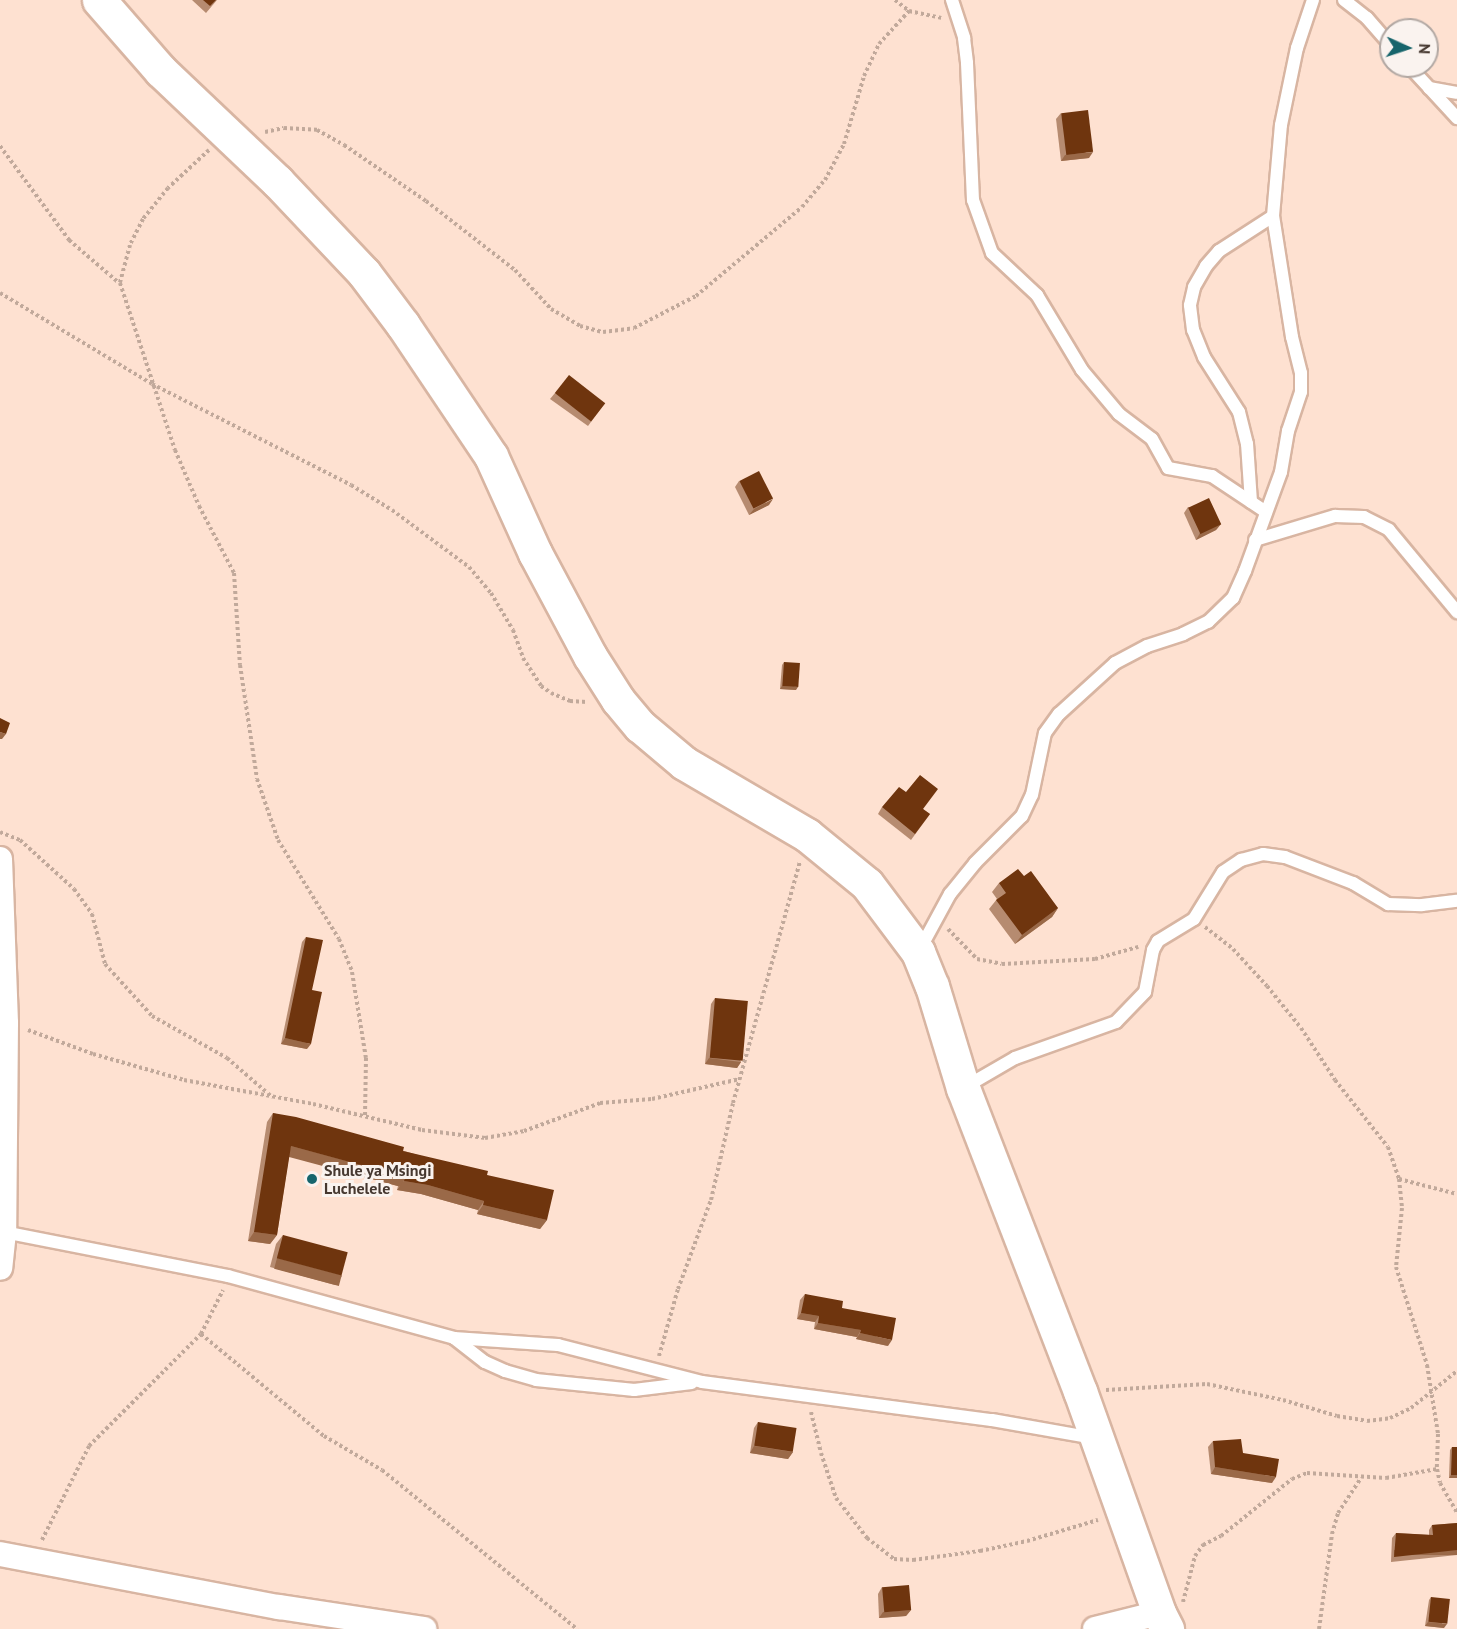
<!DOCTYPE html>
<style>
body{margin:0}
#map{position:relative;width:1457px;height:1629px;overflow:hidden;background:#fee1d1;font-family:"PT Sans",sans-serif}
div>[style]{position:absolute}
.path>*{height:4px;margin-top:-2px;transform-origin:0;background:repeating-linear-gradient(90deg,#c1a99b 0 3px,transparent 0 6px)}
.roads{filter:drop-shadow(2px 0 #d8b5a2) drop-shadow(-2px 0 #d8b5a2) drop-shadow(0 2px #d8b5a2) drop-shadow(0 -2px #d8b5a2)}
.service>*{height:12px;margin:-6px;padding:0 6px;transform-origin:6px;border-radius:6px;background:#fff}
.minor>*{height:24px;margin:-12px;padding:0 12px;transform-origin:12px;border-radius:12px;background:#fff}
.secondary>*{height:33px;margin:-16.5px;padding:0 16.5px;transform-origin:16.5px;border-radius:16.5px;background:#fff}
.wall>*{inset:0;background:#b68b70}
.shaded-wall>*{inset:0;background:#9a6948;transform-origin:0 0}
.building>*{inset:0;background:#6f350e;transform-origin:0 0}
.dots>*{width:16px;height:16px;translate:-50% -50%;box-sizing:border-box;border:3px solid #faf3ef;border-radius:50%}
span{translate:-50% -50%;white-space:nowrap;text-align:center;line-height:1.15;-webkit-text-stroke:6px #faf3ef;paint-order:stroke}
.poi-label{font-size:16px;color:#463830;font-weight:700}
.left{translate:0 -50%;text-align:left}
.north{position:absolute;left:1379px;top:18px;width:60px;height:60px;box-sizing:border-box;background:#faf3ef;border:2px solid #b2a8a3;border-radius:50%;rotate:93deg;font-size:16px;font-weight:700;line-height:24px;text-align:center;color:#463830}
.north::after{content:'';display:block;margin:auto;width:21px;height:27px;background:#17656c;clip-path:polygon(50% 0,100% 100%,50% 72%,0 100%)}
</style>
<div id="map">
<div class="path">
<div style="left:895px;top:0;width:18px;rotate:38deg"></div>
<div style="left:909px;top:11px;width:33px;rotate:12deg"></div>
<div style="left:265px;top:132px;width:19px;rotate:-12deg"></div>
<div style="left:284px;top:128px;width:33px;rotate:3deg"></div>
<div style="left:317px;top:130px;width:31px;rotate:29deg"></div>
<div style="left:344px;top:145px;width:99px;rotate:34.3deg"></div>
<div style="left:426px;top:201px;width:113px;rotate:37.8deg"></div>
<div style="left:515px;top:270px;width:53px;rotate:47.3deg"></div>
<div style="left:551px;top:309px;width:34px;rotate:30deg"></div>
<div style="left:580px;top:326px;width:24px;rotate:15deg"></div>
<div style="left:603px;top:332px;width:31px;rotate:-7deg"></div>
<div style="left:634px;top:328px;width:70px;rotate:-27.3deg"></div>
<div style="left:696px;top:296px;width:138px;rotate:-40deg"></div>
<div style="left:802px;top:207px;width:35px;rotate:-50deg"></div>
<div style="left:825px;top:180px;width:41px;rotate:-62.2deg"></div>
<div style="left:844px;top:144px;width:71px;rotate:-73.6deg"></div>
<div style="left:864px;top:76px;width:35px;rotate:-65deg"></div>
<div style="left:879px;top:44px;width:45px;rotate:-47.7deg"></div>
<div style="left:0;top:146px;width:117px;rotate:53.7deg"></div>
<div style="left:69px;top:240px;width:66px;rotate:40.7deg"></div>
<div style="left:209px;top:150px;width:56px;rotate:137.2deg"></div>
<div style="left:168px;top:188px;width:40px;rotate:129deg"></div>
<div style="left:143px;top:219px;width:29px;rotate:117deg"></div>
<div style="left:130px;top:245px;width:39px;rotate:105deg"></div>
<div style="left:120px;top:283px;width:176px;rotate:71.8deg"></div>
<div style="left:175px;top:450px;width:61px;rotate:66.8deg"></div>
<div style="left:199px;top:506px;width:76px;rotate:62.4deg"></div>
<div style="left:234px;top:573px;width:92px;rotate:86.3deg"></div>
<div style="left:240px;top:665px;width:115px;rotate:81.5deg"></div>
<div style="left:257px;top:779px;width:65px;rotate:71deg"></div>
<div style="left:278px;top:840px;width:116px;rotate:58.4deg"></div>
<div style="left:339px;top:939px;width:35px;rotate:68deg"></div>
<div style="left:352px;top:972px;width:87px;rotate:80.8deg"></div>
<div style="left:366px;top:1058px;width:59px;rotate:91deg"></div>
<div style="left:0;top:293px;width:177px;rotate:30.9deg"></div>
<div style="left:152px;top:384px;width:223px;rotate:26.9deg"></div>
<div style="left:351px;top:485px;width:48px;rotate:31.4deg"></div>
<div style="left:392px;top:510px;width:96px;rotate:36.5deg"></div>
<div style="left:469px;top:567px;width:34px;rotate:50deg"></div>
<div style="left:491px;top:593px;width:43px;rotate:59.3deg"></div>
<div style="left:513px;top:630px;width:30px;rotate:70deg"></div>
<div style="left:523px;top:658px;width:33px;rotate:57deg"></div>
<div style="left:541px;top:686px;width:12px;rotate:35deg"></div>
<div style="left:551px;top:693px;width:21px;rotate:23deg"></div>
<div style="left:570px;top:701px;width:17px;rotate:3deg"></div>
<div style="left:0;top:832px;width:22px;rotate:22deg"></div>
<div style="left:20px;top:840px;width:73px;rotate:42.2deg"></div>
<div style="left:74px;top:889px;width:31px;rotate:54deg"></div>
<div style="left:92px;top:914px;width:52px;rotate:75.4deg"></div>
<div style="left:105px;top:964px;width:70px;rotate:47.9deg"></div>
<div style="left:152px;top:1016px;width:86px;rotate:29.2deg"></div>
<div style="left:227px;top:1058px;width:60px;rotate:40.9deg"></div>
<div style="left:1205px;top:927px;width:36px;rotate:38deg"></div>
<div style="left:1233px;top:949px;width:50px;rotate:47.4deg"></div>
<div style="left:1267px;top:986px;width:54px;rotate:51deg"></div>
<div style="left:1301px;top:1028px;width:62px;rotate:56.8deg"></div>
<div style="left:1335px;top:1080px;width:85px;rotate:51.7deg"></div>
<div style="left:1388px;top:1147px;width:34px;rotate:71deg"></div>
<div style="left:1399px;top:1179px;width:29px;rotate:84deg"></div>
<div style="left:1402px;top:1208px;width:59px;rotate:95.8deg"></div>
<div style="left:1396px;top:1267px;width:103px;rotate:72.4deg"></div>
<div style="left:1427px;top:1365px;width:70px;rotate:80.9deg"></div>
<div style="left:1438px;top:1434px;width:35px;rotate:92deg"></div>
<div style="left:1437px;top:1469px;width:14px;rotate:78deg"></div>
<div style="left:1440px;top:1483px;width:34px;rotate:60deg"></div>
<div style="left:948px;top:929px;width:42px;rotate:46deg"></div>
<div style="left:977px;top:959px;width:25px;rotate:11deg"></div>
<div style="left:1002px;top:964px;width:93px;rotate:-3.1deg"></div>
<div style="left:1095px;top:959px;width:45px;rotate:-15.6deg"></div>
<div style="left:28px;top:1030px;width:69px;rotate:20.3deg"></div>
<div style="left:93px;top:1054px;width:95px;rotate:15.9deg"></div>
<div style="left:184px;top:1080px;width:131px;rotate:10.5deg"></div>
<div style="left:313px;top:1104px;width:112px;rotate:13.4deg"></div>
<div style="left:422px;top:1130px;width:64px;rotate:7.2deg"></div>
<div style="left:485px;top:1138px;width:40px;rotate:-10deg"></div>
<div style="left:524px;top:1131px;width:81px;rotate:-20.2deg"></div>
<div style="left:600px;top:1103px;width:52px;rotate:-4.4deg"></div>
<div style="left:652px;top:1099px;width:90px;rotate:-12.8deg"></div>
<div style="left:1399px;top:1179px;width:60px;rotate:14.5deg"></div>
<div style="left:201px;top:1334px;width:160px;rotate:39.7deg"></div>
<div style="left:324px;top:1436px;width:67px;rotate:30.4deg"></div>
<div style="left:382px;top:1470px;width:252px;rotate:39.2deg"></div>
<div style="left:659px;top:1356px;width:70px;rotate:-74.2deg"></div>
<div style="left:678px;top:1289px;width:95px;rotate:-69.7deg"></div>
<div style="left:711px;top:1200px;width:99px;rotate:-77.2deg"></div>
<div style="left:733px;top:1103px;width:250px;rotate:-74.5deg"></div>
<div style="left:1106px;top:1390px;width:101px;rotate:-3.4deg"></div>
<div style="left:1207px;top:1384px;width:78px;rotate:11.9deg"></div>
<div style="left:1283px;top:1400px;width:56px;rotate:16.5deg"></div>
<div style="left:1337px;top:1416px;width:30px;rotate:9deg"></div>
<div style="left:1367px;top:1421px;width:23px;rotate:-7deg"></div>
<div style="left:1390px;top:1418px;width:23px;rotate:-25deg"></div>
<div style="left:1411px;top:1408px;width:59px;rotate:-38.8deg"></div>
<div style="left:811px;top:1412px;width:42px;rotate:76.3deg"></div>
<div style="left:821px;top:1453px;width:47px;rotate:71.6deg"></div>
<div style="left:836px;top:1498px;width:51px;rotate:52.2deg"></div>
<div style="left:867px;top:1538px;width:34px;rotate:38deg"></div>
<div style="left:894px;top:1559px;width:19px;rotate:3deg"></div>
<div style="left:913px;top:1560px;width:68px;rotate:-7.7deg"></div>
<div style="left:980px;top:1551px;width:48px;rotate:-12deg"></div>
<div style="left:1027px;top:1541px;width:74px;rotate:-16.5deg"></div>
<div style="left:42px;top:1540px;width:105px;rotate:-63.4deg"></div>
<div style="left:89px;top:1446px;width:158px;rotate:-45deg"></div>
<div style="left:201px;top:1334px;width:49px;rotate:-63.4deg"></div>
<div style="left:1183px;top:1602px;width:48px;rotate:-75.4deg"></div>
<div style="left:1195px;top:1556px;width:14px;rotate:-54deg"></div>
<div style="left:1203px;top:1545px;width:20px;rotate:-27deg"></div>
<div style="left:1221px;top:1536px;width:91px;rotate:-38.8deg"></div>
<div style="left:1292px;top:1479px;width:16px;rotate:-22deg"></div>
<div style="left:1307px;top:1473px;width:79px;rotate:3.6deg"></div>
<div style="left:1386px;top:1478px;width:52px;rotate:-10deg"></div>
<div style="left:1319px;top:1629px;width:96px;rotate:-82.2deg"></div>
<div style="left:1332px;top:1534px;width:22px;rotate:-74deg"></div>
<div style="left:1338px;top:1513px;width:42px;rotate:-56.7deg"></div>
</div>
<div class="roads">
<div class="service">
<div style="left:952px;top:0;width:40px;rotate:72deg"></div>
<div style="left:964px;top:38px;width:25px;rotate:83deg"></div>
<div style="left:967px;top:63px;width:137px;rotate:87.5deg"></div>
<div style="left:973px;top:200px;width:56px;rotate:70.3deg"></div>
<div style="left:992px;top:253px;width:62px;rotate:43deg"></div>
<div style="left:1037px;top:295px;width:87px;rotate:59deg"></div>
<div style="left:1082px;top:370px;width:57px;rotate:49.9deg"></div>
<div style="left:1119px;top:414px;width:41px;rotate:37.1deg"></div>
<div style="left:1152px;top:439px;width:33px;rotate:61deg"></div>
<div style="left:1168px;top:468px;width:45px;rotate:10.3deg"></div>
<div style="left:1212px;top:476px;width:65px;rotate:33.7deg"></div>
<div style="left:1344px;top:0;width:29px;rotate:38deg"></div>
<div style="left:1367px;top:18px;width:37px;rotate:49deg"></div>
<div style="left:1409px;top:66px;width:71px;rotate:47.3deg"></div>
<div style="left:1429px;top:88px;width:28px;rotate:10deg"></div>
<div style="left:1251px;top:502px;width:58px;rotate:-93.9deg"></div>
<div style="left:1247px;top:444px;width:33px;rotate:-104deg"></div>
<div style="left:1239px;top:412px;width:65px;rotate:-122.5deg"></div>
<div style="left:1204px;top:357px;width:29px;rotate:-112deg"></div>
<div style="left:1193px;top:330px;width:25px;rotate:-97deg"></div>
<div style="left:1190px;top:305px;width:18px;rotate:-77deg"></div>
<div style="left:1194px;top:287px;width:24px;rotate:-60deg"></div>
<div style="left:1206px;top:266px;width:20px;rotate:-49deg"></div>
<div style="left:1219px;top:251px;width:64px;rotate:-32.9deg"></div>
<div style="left:1255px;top:540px;width:84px;rotate:-16.7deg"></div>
<div style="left:1335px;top:516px;width:29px;rotate:2deg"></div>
<div style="left:1364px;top:517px;width:28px;rotate:27deg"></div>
<div style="left:1389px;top:530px;width:107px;rotate:50.3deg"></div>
<div style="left:919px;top:951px;width:65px;rotate:-61.5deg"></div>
<div style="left:950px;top:894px;width:40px;rotate:-51deg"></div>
<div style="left:975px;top:863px;width:66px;rotate:-45deg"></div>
<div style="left:1022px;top:816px;width:23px;rotate:-65deg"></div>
<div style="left:1032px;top:795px;width:63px;rotate:-78.2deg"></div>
<div style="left:1045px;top:733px;width:24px;rotate:-54deg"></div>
<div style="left:1059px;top:714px;width:76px;rotate:-42.3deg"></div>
<div style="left:1115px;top:663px;width:36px;rotate:-28deg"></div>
<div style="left:1147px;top:646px;width:38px;rotate:-18deg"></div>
<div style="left:1183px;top:634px;width:28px;rotate:-26deg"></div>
<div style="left:1208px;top:622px;width:35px;rotate:-44deg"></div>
<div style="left:1233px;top:598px;width:30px;rotate:-66deg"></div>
<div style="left:1245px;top:571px;width:105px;rotate:-70deg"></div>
<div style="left:1281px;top:472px;width:42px;rotate:-80.3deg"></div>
<div style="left:1288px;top:431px;width:41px;rotate:-71.6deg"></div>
<div style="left:1301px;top:392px;width:19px;rotate:-90deg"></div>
<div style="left:1301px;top:373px;width:37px;rotate:-104deg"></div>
<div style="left:1292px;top:337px;width:122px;rotate:-98.9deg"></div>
<div style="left:1273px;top:216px;width:91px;rotate:-85deg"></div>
<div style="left:1281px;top:125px;width:79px;rotate:-78.3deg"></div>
<div style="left:1297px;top:48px;width:51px;rotate:-71.6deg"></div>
<div style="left:965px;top:1087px;width:58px;rotate:-30.1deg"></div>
<div style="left:1015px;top:1058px;width:107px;rotate:-19.6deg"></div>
<div style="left:1116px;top:1022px;width:42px;rotate:-46deg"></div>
<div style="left:1145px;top:992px;width:43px;rotate:-79.2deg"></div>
<div style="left:1153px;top:950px;width:10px;rotate:-61deg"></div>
<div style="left:1158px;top:941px;width:42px;rotate:-31.4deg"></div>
<div style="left:1194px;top:919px;width:55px;rotate:-58.3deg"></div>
<div style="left:1223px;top:872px;width:22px;rotate:-34deg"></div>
<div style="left:1241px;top:860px;width:23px;rotate:-15deg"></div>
<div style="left:1263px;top:854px;width:22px;rotate:8deg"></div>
<div style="left:1285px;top:857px;width:73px;rotate:20.9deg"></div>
<div style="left:1353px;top:883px;width:41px;rotate:31deg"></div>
<div style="left:1388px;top:904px;width:34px;rotate:2deg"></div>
<div style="left:1422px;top:905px;width:35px;rotate:-7deg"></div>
<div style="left:4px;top:1232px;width:228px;rotate:11.1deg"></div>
<div style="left:228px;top:1276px;width:234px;rotate:15.3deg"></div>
<div style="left:454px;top:1338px;width:104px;rotate:3.9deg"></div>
<div style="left:558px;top:1345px;width:149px;rotate:14.4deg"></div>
<div style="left:702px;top:1382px;width:292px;rotate:7.5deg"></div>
<div style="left:992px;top:1420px;width:104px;rotate:10deg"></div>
<div style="left:454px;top:1338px;width:39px;rotate:38deg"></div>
<div style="left:485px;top:1362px;width:22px;rotate:24deg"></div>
<div style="left:505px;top:1371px;width:32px;rotate:16deg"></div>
<div style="left:536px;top:1380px;width:99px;rotate:5.8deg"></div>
<div style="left:634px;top:1390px;width:58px;rotate:-6.9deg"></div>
</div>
<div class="minor">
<div style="left:0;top:859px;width:164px;rotate:87.9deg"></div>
<div style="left:6px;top:1023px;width:209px;rotate:90.5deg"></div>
<div style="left:4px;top:1232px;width:36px;rotate:96deg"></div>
<div style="left:0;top:1554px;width:284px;rotate:10.8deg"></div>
<div style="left:279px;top:1607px;width:147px;rotate:8.6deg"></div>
<div style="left:1095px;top:1629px;width:66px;rotate:-14deg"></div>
</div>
<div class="secondary">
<div style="left:99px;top:0;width:94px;rotate:48.9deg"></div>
<div style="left:161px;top:71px;width:160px;rotate:43.5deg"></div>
<div style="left:277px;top:181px;width:127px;rotate:46.6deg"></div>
<div style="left:364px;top:273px;width:65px;rotate:53.1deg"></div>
<div style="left:403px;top:325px;width:158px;rotate:56.1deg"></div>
<div style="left:491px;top:456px;width:107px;rotate:65.6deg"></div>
<div style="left:535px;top:553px;width:117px;rotate:61.9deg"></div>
<div style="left:590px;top:656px;width:52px;rotate:57.5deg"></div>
<div style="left:618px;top:700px;width:34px;rotate:50deg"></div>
<div style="left:640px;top:726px;width:57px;rotate:40.1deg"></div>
<div style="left:684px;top:763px;width:143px;rotate:30.3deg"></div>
<div style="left:807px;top:835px;width:77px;rotate:39.2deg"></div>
<div style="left:867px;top:884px;width:85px;rotate:53.1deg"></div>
<div style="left:918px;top:952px;width:37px;rotate:68deg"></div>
<div style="left:932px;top:986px;width:107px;rotate:73.1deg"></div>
<div style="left:963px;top:1088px;width:325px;rotate:68.9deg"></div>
<div style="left:1080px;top:1391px;width:236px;rotate:70.4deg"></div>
<div style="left:1159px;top:1613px;width:18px;rotate:63deg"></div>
</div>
</div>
<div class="wall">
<div style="clip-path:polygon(192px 0,217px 0,206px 13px)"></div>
<div style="clip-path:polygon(1061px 113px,1089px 158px,1061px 161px,1056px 119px)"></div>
<div style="clip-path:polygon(555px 393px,605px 403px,588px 426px,550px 399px)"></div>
<div style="clip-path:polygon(739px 481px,769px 505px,749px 515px,735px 487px)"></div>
<div style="clip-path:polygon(1188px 507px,1221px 524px,1216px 530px,1196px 540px,1184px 513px)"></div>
<div style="clip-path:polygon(784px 662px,796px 690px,780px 689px,782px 665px)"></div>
<div style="clip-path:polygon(882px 807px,923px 809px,930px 814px,911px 840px,878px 814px)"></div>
<div style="clip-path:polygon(1024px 876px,1058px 908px,1052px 917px,1015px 944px,989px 909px,997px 899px,992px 892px,999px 883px)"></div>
<div style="clip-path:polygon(306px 937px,307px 1049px,281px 1044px,302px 942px)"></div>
<div style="clip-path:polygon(715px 998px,741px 1062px,737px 1068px,705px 1064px,711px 1004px)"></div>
<div style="clip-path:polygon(273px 1113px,487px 1175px,547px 1220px,540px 1229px,477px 1214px,478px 1210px,421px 1194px,397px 1190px,398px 1186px,289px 1156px,277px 1235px,270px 1244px,248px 1241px,267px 1122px)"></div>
<div style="clip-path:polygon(283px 1235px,342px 1276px,335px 1285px,270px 1267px,276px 1244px)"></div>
<div style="clip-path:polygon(805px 1294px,842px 1308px,888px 1346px,856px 1339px,857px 1337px,814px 1329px,815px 1322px,797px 1319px,800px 1300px)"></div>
<div style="clip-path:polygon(758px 1422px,793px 1452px,788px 1459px,750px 1453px,754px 1428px)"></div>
<div style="clip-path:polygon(1213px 1441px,1243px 1453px,1272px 1483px,1211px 1474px,1208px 1447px)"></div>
<div style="clip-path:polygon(1452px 1447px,1457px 1478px,1449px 1478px,1450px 1450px)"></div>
<div style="clip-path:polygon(1457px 1523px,1457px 1555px,1391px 1562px,1392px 1538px,1396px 1533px,1429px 1535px,1429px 1530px,1432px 1525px)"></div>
<div style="clip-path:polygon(882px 1587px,911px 1610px,906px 1616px,879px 1618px,878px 1594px)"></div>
<div style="clip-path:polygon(1431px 1597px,1444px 1628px,1425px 1626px,1429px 1600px)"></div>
</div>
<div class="shaded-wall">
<div style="clip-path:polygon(1093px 152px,1089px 158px,1061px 161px,1065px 155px)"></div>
<div style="clip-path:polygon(773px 499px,769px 505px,749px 515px,754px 509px)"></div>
<div style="clip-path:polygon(1221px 524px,1216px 530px,1196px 540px,1200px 533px)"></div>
<div style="clip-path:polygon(782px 686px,798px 687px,796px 690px,780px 689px)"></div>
<div style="clip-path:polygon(0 732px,6px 734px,2px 739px,0 739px)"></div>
<div style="clip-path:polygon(1058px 908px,1052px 917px,1015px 944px,1022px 935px)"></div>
<div style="clip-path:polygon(285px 1038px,311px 1044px,307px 1049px,281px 1044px)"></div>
<div style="clip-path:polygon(709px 1058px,741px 1062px,737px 1068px,705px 1064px)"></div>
<div style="left:291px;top:1146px;width:118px;height:11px;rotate:15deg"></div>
<div style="clip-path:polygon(404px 1181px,428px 1185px,484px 1201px,478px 1210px,421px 1194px,397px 1190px)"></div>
<div style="clip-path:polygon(483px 1205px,547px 1220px,540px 1229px,477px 1214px)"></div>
<div style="clip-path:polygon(254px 1232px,277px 1235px,270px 1244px,248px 1241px)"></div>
<div style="left:277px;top:1258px;width:67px;height:11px;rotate:15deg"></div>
<div style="clip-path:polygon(801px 1313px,819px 1316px,815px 1322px,797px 1319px)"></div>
<div style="clip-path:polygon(818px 1323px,861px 1330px,857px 1337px,814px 1329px)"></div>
<div style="clip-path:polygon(860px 1333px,892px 1340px,888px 1346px,856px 1339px)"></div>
<div style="clip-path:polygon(754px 1446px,793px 1452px,788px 1459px,750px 1453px)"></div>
<div style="clip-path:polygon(1215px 1467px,1276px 1477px,1272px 1483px,1211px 1474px)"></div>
<div style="clip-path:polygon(1451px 1475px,1457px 1475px,1457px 1478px,1449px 1478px)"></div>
<div style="left:1457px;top:1550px;width:5px;height:63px;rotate:90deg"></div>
<div style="clip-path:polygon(911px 1610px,906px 1616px,879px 1618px,883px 1612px)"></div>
<div style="clip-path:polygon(1428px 1622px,1447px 1624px,1444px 1628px,1425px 1626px)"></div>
</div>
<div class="building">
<div style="clip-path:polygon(203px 0,216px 0,210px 6px)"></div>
<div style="left:1088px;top:110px;width:42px;height:27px;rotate:83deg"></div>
<div style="left:569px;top:375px;width:46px;height:23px;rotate:38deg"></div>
<div style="left:759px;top:471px;width:31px;height:22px;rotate:63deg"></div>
<div style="left:1209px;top:498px;width:29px;height:23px;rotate:65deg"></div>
<div style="left:784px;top:662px;width:16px;height:24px;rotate:4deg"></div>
<div style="clip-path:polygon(0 718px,10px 723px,6px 734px,0 732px)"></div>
<div style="clip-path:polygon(920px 775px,938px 789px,923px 809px,930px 814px,915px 834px,882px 807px,899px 787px,906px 792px)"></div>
<div style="clip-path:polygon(1018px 869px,1024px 876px,1031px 871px,1058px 908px,1022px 935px,996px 900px,1006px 893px,999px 883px)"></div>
<div style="clip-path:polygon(306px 937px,323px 940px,312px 990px,322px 992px,311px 1044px,285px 1038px)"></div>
<div style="left:715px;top:998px;width:33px;height:60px;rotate:5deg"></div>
<div style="clip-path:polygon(273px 1113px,296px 1117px,404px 1147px,403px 1151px,488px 1171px,487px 1175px,554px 1190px,547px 1220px,483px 1205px,484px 1201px,428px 1185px,404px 1181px,405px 1177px,291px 1146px,277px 1235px,254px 1232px)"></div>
<div style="left:283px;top:1235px;width:67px;height:24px;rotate:15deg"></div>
<div style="clip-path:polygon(805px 1294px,843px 1301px,842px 1308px,896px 1318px,892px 1340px,860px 1333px,861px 1330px,818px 1323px,819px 1316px,801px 1313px)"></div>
<div style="left:758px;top:1422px;width:39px;height:24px;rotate:9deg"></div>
<div style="clip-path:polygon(1241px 1439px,1243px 1453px,1279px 1459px,1276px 1477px,1215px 1467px,1213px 1441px)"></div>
<div style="clip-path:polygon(1452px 1447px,1457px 1447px,1457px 1475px,1451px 1475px)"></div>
<div style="clip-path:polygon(1457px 1523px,1457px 1550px,1394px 1557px,1396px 1533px,1433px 1535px,1432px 1525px)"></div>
<div style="left:909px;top:1585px;width:25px;height:27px;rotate:85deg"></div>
<div style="left:1431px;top:1597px;width:19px;height:25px;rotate:6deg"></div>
</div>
<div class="dots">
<div style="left:312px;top:1179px;background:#17656c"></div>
</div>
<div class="poi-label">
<span class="left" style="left:324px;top:1179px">Shule ya Msingi<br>Luchelele</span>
</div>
<div class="north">N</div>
</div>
